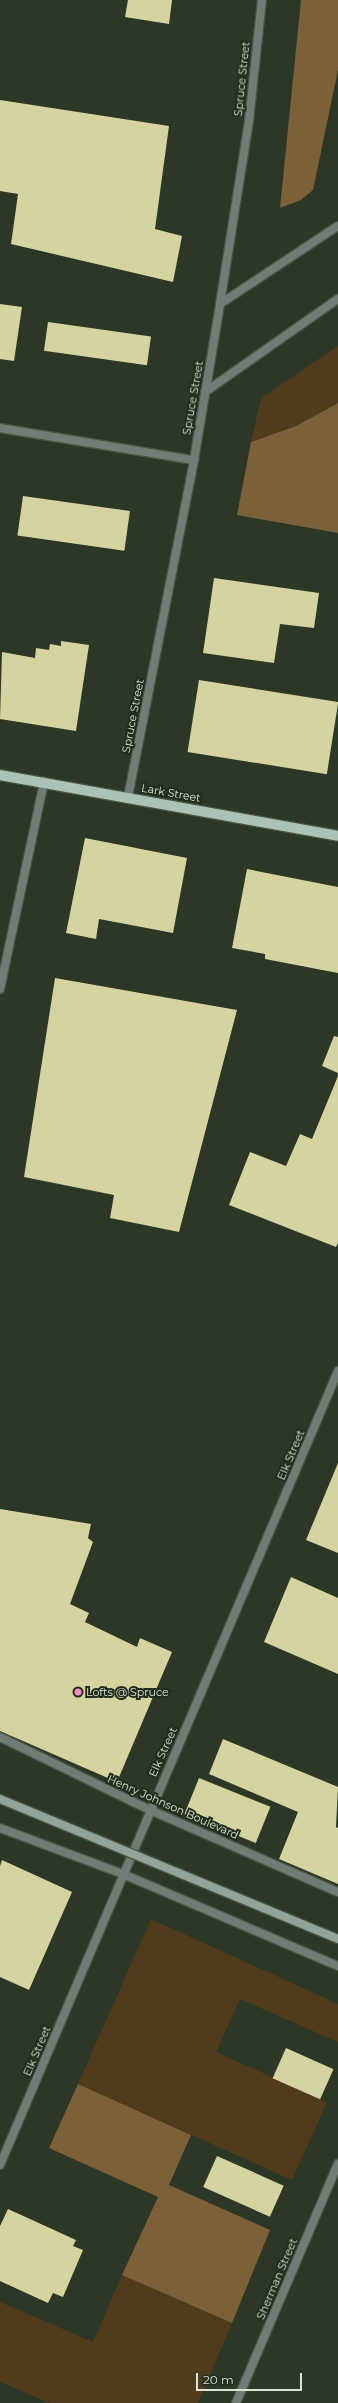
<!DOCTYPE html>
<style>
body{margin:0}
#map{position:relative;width:338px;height:2403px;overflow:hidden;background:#2c3825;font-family:Montserrat,sans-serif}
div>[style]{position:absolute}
.green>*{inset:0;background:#503b1c}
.forest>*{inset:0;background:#7c6037}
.building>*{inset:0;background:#d5d39f;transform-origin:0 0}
.roads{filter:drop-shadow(1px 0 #485341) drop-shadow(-1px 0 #485341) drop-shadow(0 1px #485341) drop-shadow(0 -1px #485341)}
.lane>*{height:8px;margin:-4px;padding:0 4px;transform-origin:4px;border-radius:4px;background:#707c76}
.street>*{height:8px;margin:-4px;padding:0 4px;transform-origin:4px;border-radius:4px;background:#707c76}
.primary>*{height:10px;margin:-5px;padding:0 5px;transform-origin:5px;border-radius:5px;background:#aac3b6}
.bridges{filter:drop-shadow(1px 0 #485341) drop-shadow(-1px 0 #485341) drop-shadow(0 1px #485341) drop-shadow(0 -1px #485341)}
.secondary-bridge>*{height:8px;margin:-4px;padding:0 4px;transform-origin:4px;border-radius:4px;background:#91a49a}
.dots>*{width:11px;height:11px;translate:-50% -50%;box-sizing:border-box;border:2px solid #222e1b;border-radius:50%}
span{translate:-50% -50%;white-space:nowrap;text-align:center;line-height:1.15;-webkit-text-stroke:4px #222e1b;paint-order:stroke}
.street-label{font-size:11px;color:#dbe3d7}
.poi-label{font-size:11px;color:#dbe3d7}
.left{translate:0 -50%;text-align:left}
.scale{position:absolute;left:196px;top:2373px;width:106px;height:18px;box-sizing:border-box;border:2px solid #dbe3d7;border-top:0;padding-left:5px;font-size:12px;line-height:14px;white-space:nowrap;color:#dbe3d7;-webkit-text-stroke:3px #222e1b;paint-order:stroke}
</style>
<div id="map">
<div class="green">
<div style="clip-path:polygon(338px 346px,338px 403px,296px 426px,251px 442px,261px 398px)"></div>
<div style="clip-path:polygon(151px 1919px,338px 2004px,338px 2042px,240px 1999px,216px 2052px,327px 2102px,292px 2180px,78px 2084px)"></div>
<div style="clip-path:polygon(122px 2275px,232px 2323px,198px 2403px,50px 2403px,0 2382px,0 2302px,93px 2342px)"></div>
</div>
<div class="forest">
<div style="clip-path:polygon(301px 0,338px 0,338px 70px,313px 190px,301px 200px,280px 208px)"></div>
<div style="clip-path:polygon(338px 403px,338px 533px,237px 515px,251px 442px,296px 426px)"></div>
<div style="clip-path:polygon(78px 2084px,191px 2135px,169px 2185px,270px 2230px,232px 2323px,122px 2275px,158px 2197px,49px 2148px)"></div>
</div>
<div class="building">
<div style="clip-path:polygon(128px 0,172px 0,169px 24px,125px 17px)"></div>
<div style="clip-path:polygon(0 100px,169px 126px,155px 229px,182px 236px,173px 282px,11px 244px,18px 194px,0 191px)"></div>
<div style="clip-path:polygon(0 304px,22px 307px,14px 361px,0 359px)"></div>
<div style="left:48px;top:322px;width:104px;height:29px;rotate:8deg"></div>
<div style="left:23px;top:496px;width:108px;height:40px;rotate:8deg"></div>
<div style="clip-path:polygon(214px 578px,319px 593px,314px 628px,280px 624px,274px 663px,203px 653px)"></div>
<div style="clip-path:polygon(61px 641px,89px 645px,76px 731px,0 719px,2px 652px,35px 658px,36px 648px,49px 650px,50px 644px,61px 646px)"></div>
<div style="left:199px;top:680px;width:141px;height:73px;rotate:9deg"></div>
<div style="clip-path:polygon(85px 838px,187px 858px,173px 933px,99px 919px,96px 939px,66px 933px)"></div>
<div style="clip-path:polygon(247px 869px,338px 887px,338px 973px,265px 959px,265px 954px,232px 948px)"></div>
<div style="clip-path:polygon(55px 978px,237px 1010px,179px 1232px,110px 1218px,114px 1195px,24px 1177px)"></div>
<div style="clip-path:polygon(334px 1036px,338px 1037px,338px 1073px,322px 1066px)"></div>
<div style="clip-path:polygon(338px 1076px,338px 1243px,336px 1247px,229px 1205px,250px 1152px,286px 1166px,300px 1134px,312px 1139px)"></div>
<div style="clip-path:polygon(338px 1463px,338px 1553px,306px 1540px)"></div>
<div style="clip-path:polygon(0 1509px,91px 1524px,88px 1538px,93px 1542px,70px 1604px,89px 1613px,85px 1622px,137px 1647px,140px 1638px,172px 1652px,117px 1782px,0 1731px)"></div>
<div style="clip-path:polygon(291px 1577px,338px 1598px,338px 1674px,264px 1642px)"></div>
<div style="clip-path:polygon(223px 1739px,338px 1787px,336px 1827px,338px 1828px,338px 1884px,279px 1859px,298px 1812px,209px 1774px)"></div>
<div style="left:199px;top:1778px;width:77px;height:39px;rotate:22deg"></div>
<div style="clip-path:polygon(2px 1860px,72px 1892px,29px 1990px,0 1977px,0 1866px)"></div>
<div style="left:286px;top:2048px;width:52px;height:33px;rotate:24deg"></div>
<div style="left:217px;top:2156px;width:73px;height:34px;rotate:24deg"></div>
<div style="clip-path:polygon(8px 2209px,76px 2240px,73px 2246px,83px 2250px,63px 2297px,53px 2293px,48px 2303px,0 2281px,0 2226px)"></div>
</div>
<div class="roads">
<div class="lane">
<div style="left:220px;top:304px;width:141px;rotate:-33.5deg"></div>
<div style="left:205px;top:392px;width:162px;rotate:-35deg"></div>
<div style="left:0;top:428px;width:197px;rotate:9.4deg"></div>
</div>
<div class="street">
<div style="left:128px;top:797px;width:343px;rotate:-78.9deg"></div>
<div style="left:194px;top:460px;width:158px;rotate:-80.5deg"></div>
<div style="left:220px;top:304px;width:185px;rotate:-81deg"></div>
<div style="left:249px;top:121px;width:122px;rotate:-83.9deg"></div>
<div style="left:0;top:989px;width:212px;rotate:-78deg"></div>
<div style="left:0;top:1737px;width:167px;rotate:26deg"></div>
<div style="left:150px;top:1810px;width:205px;rotate:23.6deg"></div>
<div style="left:0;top:1828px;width:131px;rotate:20.5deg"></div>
<div style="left:123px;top:1874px;width:234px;rotate:23.2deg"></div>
<div style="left:0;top:2165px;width:863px;rotate:-66.94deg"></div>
<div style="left:236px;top:2403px;width:260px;rotate:-66.9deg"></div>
</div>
<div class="primary">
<div style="left:0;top:775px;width:343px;rotate:10.2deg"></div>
</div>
</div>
<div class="bridges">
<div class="secondary-bridge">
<div style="left:0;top:1799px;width:366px;rotate:22.5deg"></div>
</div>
</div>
<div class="dots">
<div style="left:78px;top:1692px;background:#fa8fc6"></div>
</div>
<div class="street-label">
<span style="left:242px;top:79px;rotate:-84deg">Spruce Street</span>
<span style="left:193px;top:398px;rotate:-80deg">Spruce Street</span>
<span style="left:133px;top:716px;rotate:-79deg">Spruce Street</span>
<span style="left:171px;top:793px;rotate:10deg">Lark Street</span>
<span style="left:291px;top:1455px;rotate:-67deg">Elk Street</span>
<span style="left:163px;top:1752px;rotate:-66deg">Elk Street</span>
<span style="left:173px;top:1807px;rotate:24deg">Henry Johnson Boulevard</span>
<span style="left:37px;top:2051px;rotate:-67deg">Elk Street</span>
<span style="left:277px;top:2279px;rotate:-67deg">Sherman Street</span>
</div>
<div class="poi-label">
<span class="left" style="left:86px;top:1692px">Lofts @ Spruce</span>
</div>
<div class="scale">20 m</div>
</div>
